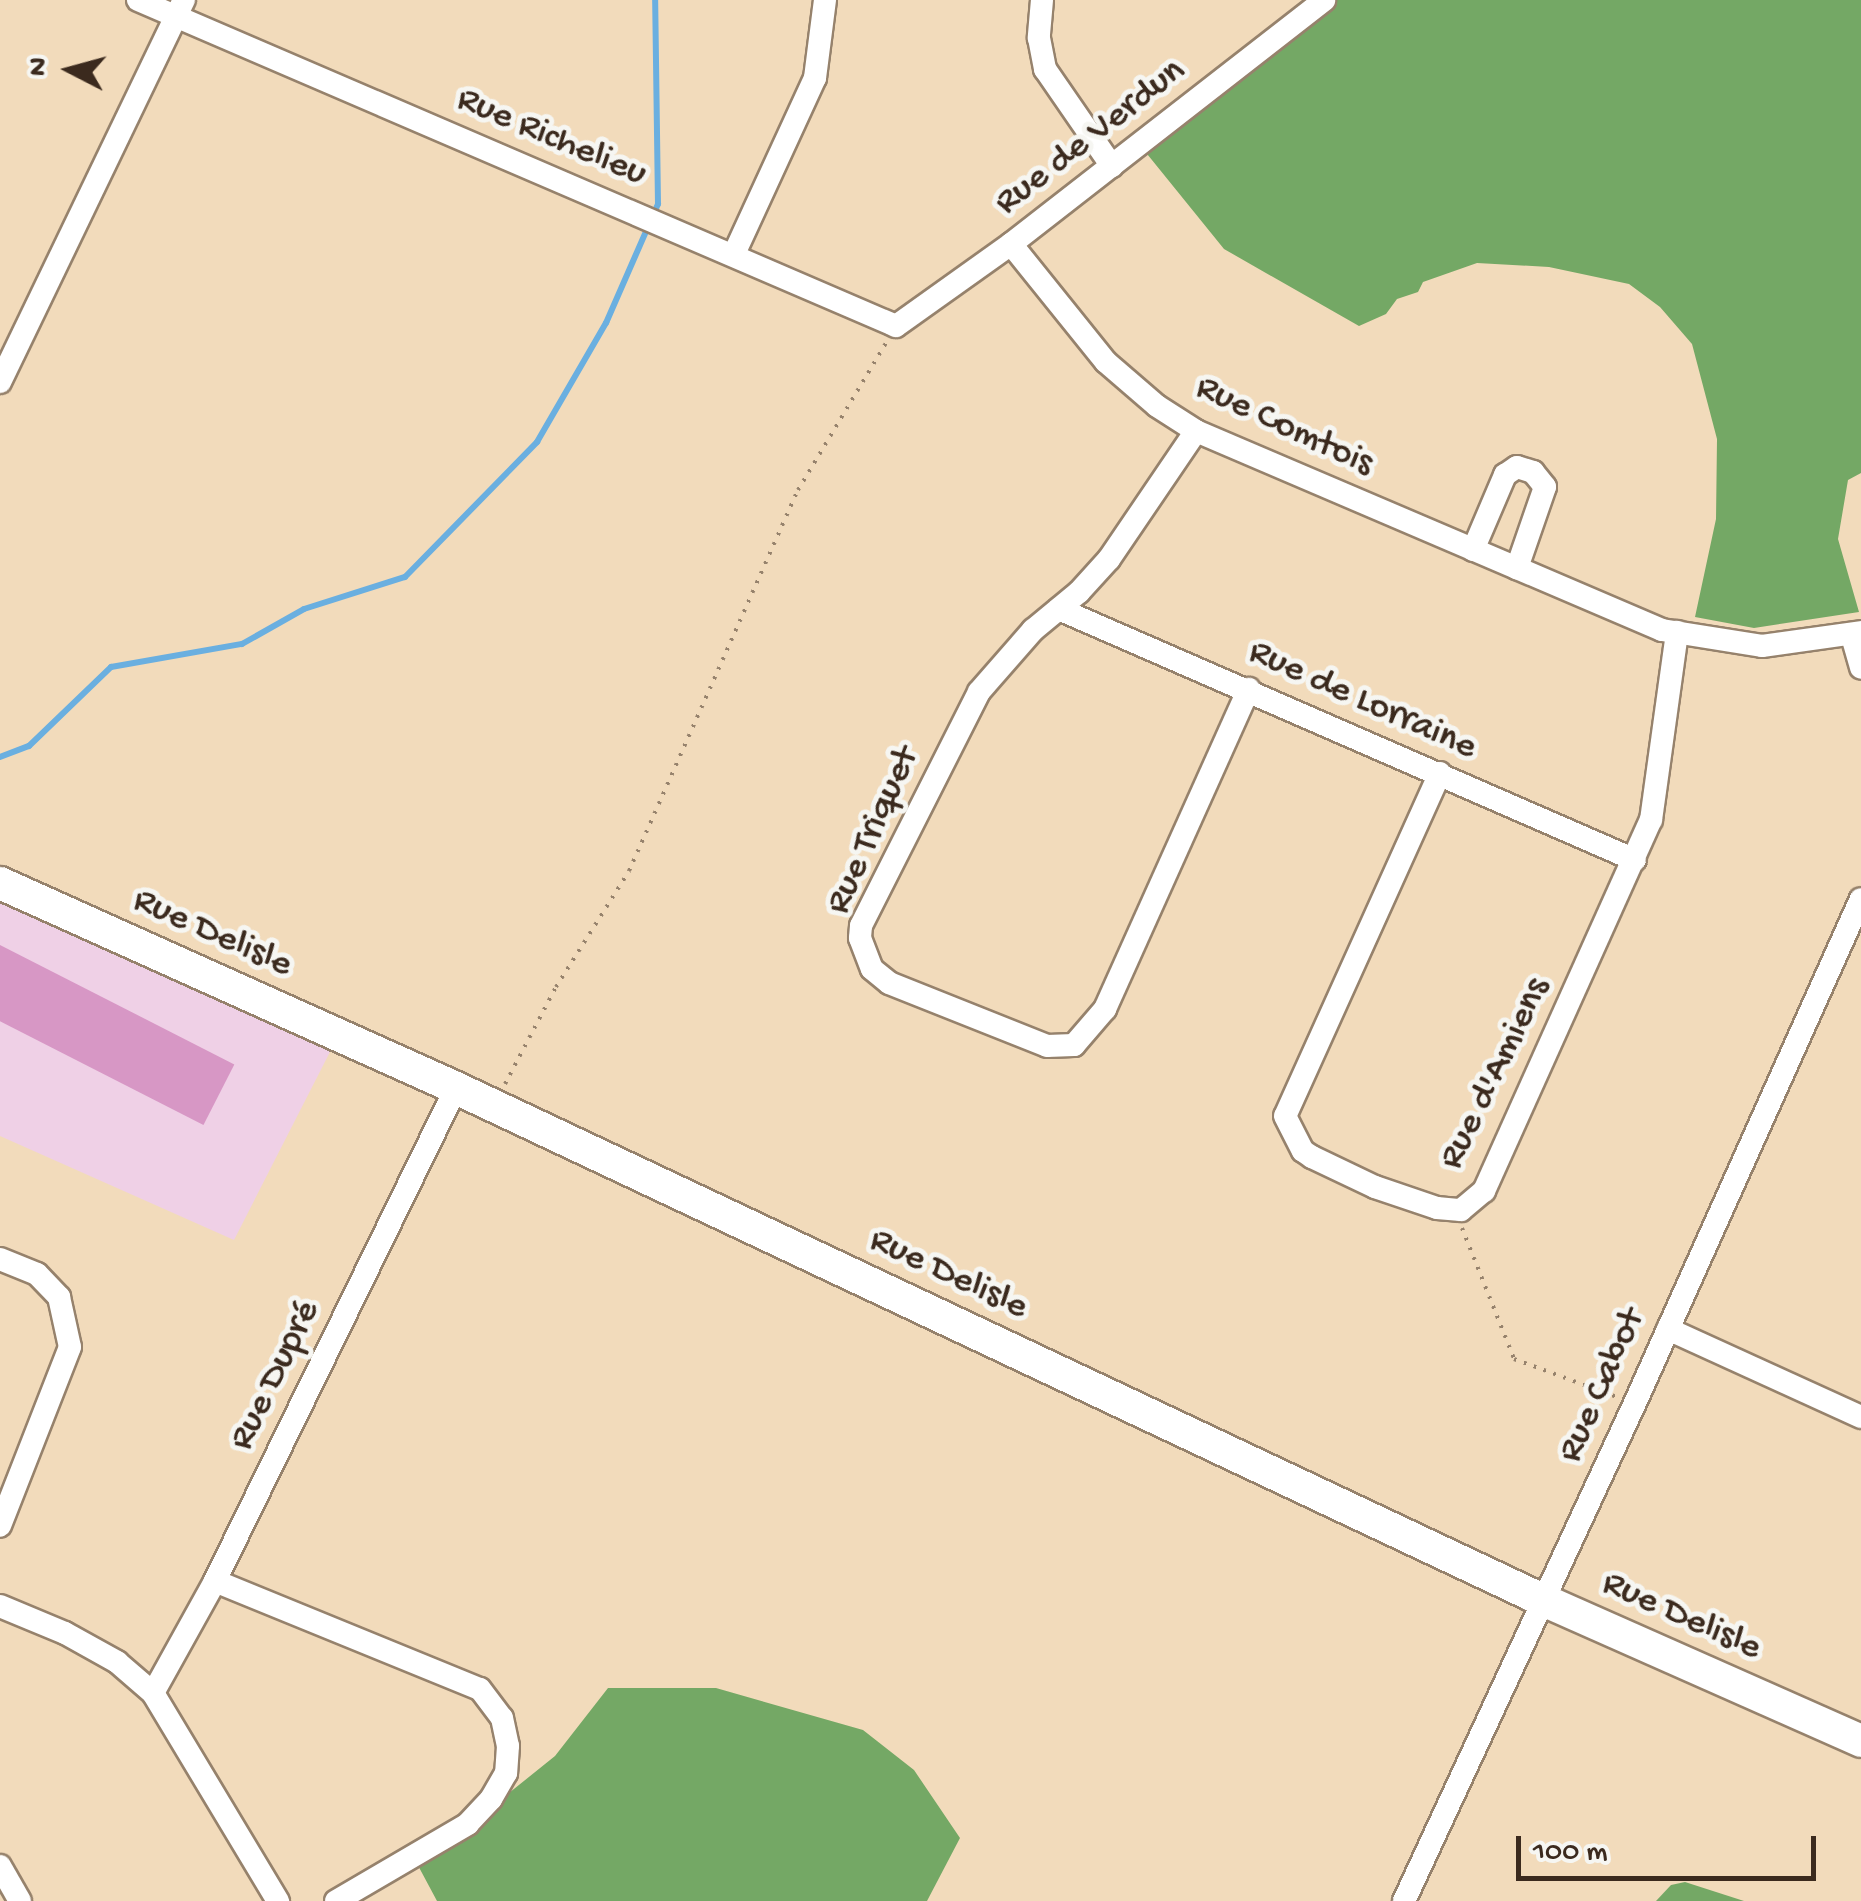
<!DOCTYPE html>
<meta charset="utf-8">
<style>
body{margin:0}
#map{position:relative;width:1861px;height:1901px;overflow:hidden;background:#f2dbbb;font-family:"Gochi Hand",sans-serif}
div>[style]{position:absolute}
.built>*{inset:0;background:#efd0e6}
.forest>*{inset:0;background:#74a865}
.stream>*{height:6px;margin:-3px;padding:0 3px;transform-origin:3px;border-radius:3px;background:#6aafe0}
.building>*{inset:0;background:#d797c5;transform-origin:0 0}
.path>*{height:4px;margin-top:-2px;transform-origin:0;background:repeating-linear-gradient(90deg,#96826c 0 2.5px,transparent 0 10.5px)}
.roads{filter:drop-shadow(2px 0 #96826c) drop-shadow(-2px 0 #96826c) drop-shadow(0 2px #96826c) drop-shadow(0 -2px #96826c)}
.street>*{height:22px;margin:-11px;padding:0 11px;transform-origin:11px;border-radius:11px;background:#fff}
.secondary>*{height:32px;margin:-16px;padding:0 16px;transform-origin:16px;border-radius:16px;background:#fff}
span{translate:-50% -50%;white-space:nowrap;text-align:center;line-height:1.15;-webkit-text-stroke:10px #f6f6f2;paint-order:stroke}
.street-label{font-size:38px;color:#3b2a1e}
.north{position:absolute;left:20px;top:20px;width:100px;height:100px;-webkit-text-stroke:8px #f6f6f2;paint-order:stroke;rotate:276deg;font-size:28px;font-weight:700;line-height:40px;text-align:center;color:#3b2a1e}
.north::after{content:'';display:block;margin:auto;width:35px;height:45px;background:#3b2a1e;clip-path:polygon(50% 0,100% 100%,50% 72%,0 100%)}
.scale{position:absolute;left:1516px;top:1836px;width:300px;height:45px;box-sizing:border-box;border:5px solid #3b2a1e;border-top:0;padding-left:12px;font-size:30px;line-height:35px;white-space:nowrap;color:#3b2a1e;-webkit-text-stroke:8px #f6f6f2;paint-order:stroke}
</style>
<div id="map">
<div class="built">
<div style="clip-path:polygon(0 895px,333px 1046px,234px 1240px,0 1136px)"></div>
</div>
<div class="forest">
<div style="clip-path:polygon(1324px 0,1861px 0,1861px 473px,1848px 480px,1838px 539px,1859px 612px,1754px 628px,1695px 617px,1716px 519px,1717px 439px,1692px 344px,1660px 307px,1629px 284px,1549px 267px,1477px 263px,1423px 282px,1418px 292px,1397px 299px,1386px 314px,1359px 326px,1224px 249px,1139px 144px)"></div>
<div style="clip-path:polygon(608px 1688px,716px 1688px,863px 1730px,914px 1770px,960px 1838px,927px 1901px,437px 1901px,414px 1858px,468px 1826px,555px 1756px)"></div>
<div style="clip-path:polygon(1685px 1882px,1744px 1901px,1656px 1901px,1671px 1885px)"></div>
</div>
<div class="stream">
<div style="left:0;top:757px;width:31px;rotate:-21deg"></div>
<div style="left:29px;top:746px;width:114px;rotate:-43.9deg"></div>
<div style="left:111px;top:667px;width:133px;rotate:-10deg"></div>
<div style="left:242px;top:644px;width:71px;rotate:-29.4deg"></div>
<div style="left:304px;top:609px;width:106px;rotate:-17.6deg"></div>
<div style="left:405px;top:577px;width:189px;rotate:-45.6deg"></div>
<div style="left:537px;top:442px;width:138px;rotate:-59.9deg"></div>
<div style="left:606px;top:323px;width:130px;rotate:-66.4deg"></div>
<div style="left:658px;top:204px;width:204px;rotate:-90.8deg"></div>
</div>
<div class="building">
<div style="left:0;top:945px;width:263px;height:68px;rotate:27deg"></div>
</div>
<div class="path">
<div style="left:505px;top:1084px;width:110px;rotate:-62.3deg"></div>
<div style="left:556px;top:987px;width:137px;rotate:-57.8deg"></div>
<div style="left:629px;top:871px;width:417px;rotate:-66.1deg"></div>
<div style="left:798px;top:490px;width:171px;rotate:-59.1deg"></div>
<div style="left:1462px;top:1228px;width:141px;rotate:68.3deg"></div>
<div style="left:1514px;top:1359px;width:110px;rotate:20.3deg"></div>
</div>
<div class="roads">
<div class="street">
<div style="left:138px;top:0;width:825px;rotate:23.27deg"></div>
<div style="left:896px;top:326px;width:141px;rotate:-35.5deg"></div>
<div style="left:1011px;top:244px;width:397px;rotate:-37.9deg"></div>
<div style="left:1042px;top:0;width:38px;rotate:95deg"></div>
<div style="left:1039px;top:38px;width:32px;rotate:79deg"></div>
<div style="left:1045px;top:69px;width:118px;rotate:55.4deg"></div>
<div style="left:1011px;top:244px;width:151px;rotate:51.2deg"></div>
<div style="left:1106px;top:362px;width:67px;rotate:40.8deg"></div>
<div style="left:1157px;top:406px;width:46px;rotate:32.7deg"></div>
<div style="left:1196px;top:431px;width:507px;rotate:23.12deg"></div>
<div style="left:1662px;top:630px;width:101px;rotate:9.1deg"></div>
<div style="left:1762px;top:646px;width:100px;rotate:-8deg"></div>
<div style="left:734px;top:254px;width:194px;rotate:-65.3deg"></div>
<div style="left:815px;top:78px;width:79px;rotate:-82.7deg"></div>
<div style="left:0;top:382px;width:424px;rotate:-64.3deg"></div>
<div style="left:1196px;top:431px;width:155px;rotate:124.2deg"></div>
<div style="left:1109px;top:559px;width:45px;rotate:132.3deg"></div>
<div style="left:1079px;top:592px;width:60px;rotate:140.4deg"></div>
<div style="left:1033px;top:630px;width:82px;rotate:131.1deg"></div>
<div style="left:979px;top:692px;width:262px;rotate:116.8deg"></div>
<div style="left:861px;top:926px;width:12px;rotate:95deg"></div>
<div style="left:860px;top:938px;width:33px;rotate:69deg"></div>
<div style="left:872px;top:969px;width:22px;rotate:39deg"></div>
<div style="left:889px;top:983px;width:170px;rotate:21.7deg"></div>
<div style="left:1047px;top:1046px;width:27px;rotate:-2deg"></div>
<div style="left:1074px;top:1045px;width:48px;rotate:-49.3deg"></div>
<div style="left:1105px;top:1009px;width:351px;rotate:-65.8deg"></div>
<div style="left:1473px;top:550px;width:82px;rotate:-66.9deg"></div>
<div style="left:1505px;top:475px;width:14px;rotate:-34deg"></div>
<div style="left:1517px;top:467px;width:17px;rotate:17deg"></div>
<div style="left:1533px;top:472px;width:19px;rotate:51deg"></div>
<div style="left:1545px;top:487px;width:86px;rotate:109.1deg"></div>
<div style="left:1059px;top:609px;width:628px;rotate:23.55deg"></div>
<div style="left:1852px;top:636px;width:33px;rotate:74deg"></div>
<div style="left:1440px;top:773px;width:376px;rotate:114.3deg"></div>
<div style="left:1285px;top:1116px;width:39px;rotate:63deg"></div>
<div style="left:1303px;top:1151px;width:11px;rotate:34deg"></div>
<div style="left:1312px;top:1157px;width:70px;rotate:25.5deg"></div>
<div style="left:1375px;top:1187px;width:65px;rotate:18.7deg"></div>
<div style="left:1437px;top:1208px;width:24px;rotate:5deg"></div>
<div style="left:1461px;top:1210px;width:30px;rotate:-40deg"></div>
<div style="left:1484px;top:1191px;width:407px;rotate:-65.8deg"></div>
<div style="left:1651px;top:820px;width:190px;rotate:-82.1deg"></div>
<div style="left:0;top:1259px;width:40px;rotate:22deg"></div>
<div style="left:37px;top:1274px;width:32px;rotate:46deg"></div>
<div style="left:59px;top:1297px;width:51px;rotate:77.6deg"></div>
<div style="left:70px;top:1347px;width:192px;rotate:111.4deg"></div>
<div style="left:1668px;top:1329px;width:212px;rotate:24.5deg"></div>
<div style="left:215px;top:1581px;width:286px;rotate:22.2deg"></div>
<div style="left:480px;top:1689px;width:36px;rotate:53deg"></div>
<div style="left:502px;top:1718px;width:29px;rotate:78deg"></div>
<div style="left:508px;top:1746px;width:27px;rotate:94deg"></div>
<div style="left:506px;top:1773px;width:30px;rotate:120deg"></div>
<div style="left:491px;top:1799px;width:34px;rotate:133deg"></div>
<div style="left:468px;top:1824px;width:153px;rotate:149.7deg"></div>
<div style="left:0;top:1606px;width:70px;rotate:22.6deg"></div>
<div style="left:65px;top:1633px;width:60px;rotate:29.1deg"></div>
<div style="left:117px;top:1662px;width:48px;rotate:40.7deg"></div>
<div style="left:153px;top:1693px;width:243px;rotate:59deg"></div>
<div style="left:153px;top:1693px;width:128px;rotate:-61deg"></div>
<div style="left:215px;top:1581px;width:549px;rotate:-63.95deg"></div>
<div style="left:0;top:1866px;width:40px;rotate:60.3deg"></div>
<div style="left:1404px;top:1901px;width:549px;rotate:-65.12deg"></div>
<div style="left:1635px;top:1403px;width:552px;rotate:-65.85deg"></div>
</div>
<div class="secondary">
<div style="left:0;top:883px;width:500px;rotate:24.2deg"></div>
<div style="left:456px;top:1088px;width:1189px;rotate:25.23deg"></div>
<div style="left:1532px;top:1595px;width:360px;rotate:23.9deg"></div>
</div>
</div>
<div class="street-label">
<span style="left:551px;top:138px;rotate:23deg">Rue Richelieu</span>
<span style="left:1091px;top:138px;rotate:-38deg">Rue de Verdun</span>
<span style="left:1284px;top:427px;rotate:25deg">Rue Comtois</span>
<span style="left:1362px;top:701px;rotate:24deg">Rue de Lorraine</span>
<span style="left:874px;top:831px;rotate:-66deg">Rue Triquet</span>
<span style="left:212px;top:934px;rotate:24deg">Rue Delisle</span>
<span style="left:1496px;top:1074px;rotate:-64deg">Rue d'Amiens</span>
<span style="left:948px;top:1275px;rotate:25deg">Rue Delisle</span>
<span style="left:276px;top:1376px;rotate:-64deg">Rue Dupré</span>
<span style="left:1603px;top:1386px;rotate:-66deg">Rue Cabot</span>
<span style="left:1681px;top:1617px;rotate:24deg">Rue Delisle</span>
</div>
<div class="north">N</div>
<div class="scale">100 m</div>
</div>
